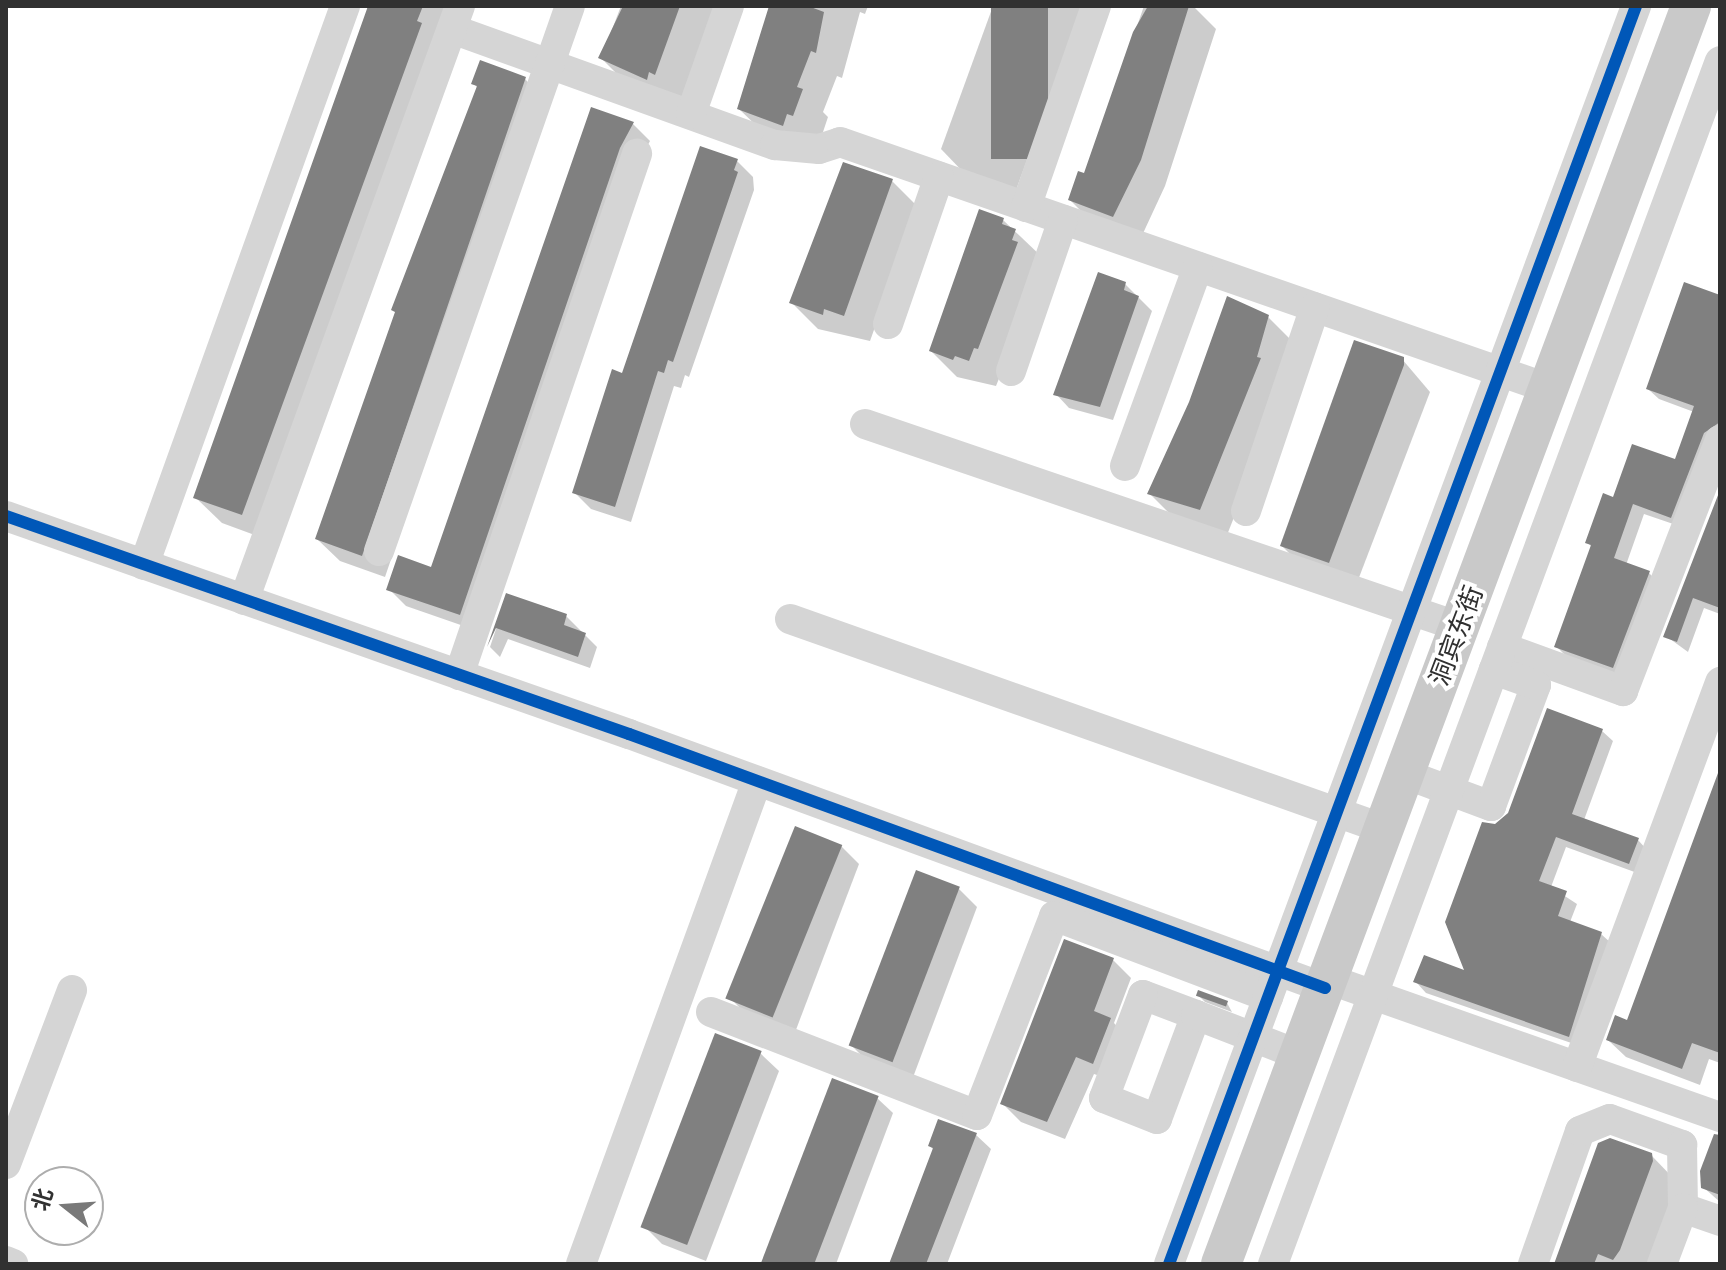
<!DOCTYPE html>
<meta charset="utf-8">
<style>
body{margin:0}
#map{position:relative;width:1726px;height:1270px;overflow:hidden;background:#fff;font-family:"Roboto Condensed","Noto Sans SC",sans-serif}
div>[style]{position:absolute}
.shadow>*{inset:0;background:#0003}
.building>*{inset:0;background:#808080;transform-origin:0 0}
.minor>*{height:30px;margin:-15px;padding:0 15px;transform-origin:15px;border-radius:15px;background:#d5d5d5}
.major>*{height:40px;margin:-20px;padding:0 20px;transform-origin:20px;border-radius:20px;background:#c9c9c9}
.cycleway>*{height:12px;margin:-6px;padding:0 6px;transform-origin:6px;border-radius:6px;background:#0057b8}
span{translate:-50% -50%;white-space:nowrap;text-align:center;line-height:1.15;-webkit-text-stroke:8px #fff;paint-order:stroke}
.street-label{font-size:26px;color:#313131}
.frame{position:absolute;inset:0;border:8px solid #313131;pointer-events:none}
.north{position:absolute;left:24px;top:1166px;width:80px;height:80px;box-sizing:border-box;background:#fff;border:2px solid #adadad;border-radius:50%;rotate:287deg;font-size:22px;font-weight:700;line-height:32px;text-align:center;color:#313131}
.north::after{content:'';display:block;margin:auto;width:28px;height:36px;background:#797979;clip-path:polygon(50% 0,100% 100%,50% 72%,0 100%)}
</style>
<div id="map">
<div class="shadow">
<div style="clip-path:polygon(371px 6px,460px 6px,268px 540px,222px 523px,195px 497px)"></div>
<div style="clip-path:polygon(621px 6px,715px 6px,682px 100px,627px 84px,601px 58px)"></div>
<div style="clip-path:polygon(771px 6px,868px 6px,865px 14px,860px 12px,842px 78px,837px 76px,823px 112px,828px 117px,820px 141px,766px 135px,739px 109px)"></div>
<div style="clip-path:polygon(993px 6px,1083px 6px,1015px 193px,967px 176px,941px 149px)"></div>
<div style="clip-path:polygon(1144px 6px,1193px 6px,1216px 29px,1165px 186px,1139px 242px,1096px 226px,1070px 200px,1085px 175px)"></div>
<div style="clip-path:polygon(525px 79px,547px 102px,385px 577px,340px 561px,317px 539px,478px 88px,473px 83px)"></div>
<div style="clip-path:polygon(592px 110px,633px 124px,650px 141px,637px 166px,478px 631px,406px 606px,389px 589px,433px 569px)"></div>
<div style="clip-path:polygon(737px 161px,753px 177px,754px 190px,689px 377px,685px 375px,681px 388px,674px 386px,631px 522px,591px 509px,575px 493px,623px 375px)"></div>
<div style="clip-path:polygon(892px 181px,918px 207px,870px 341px,818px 329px,792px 303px)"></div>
<div style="clip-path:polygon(1003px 220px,1042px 257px,1043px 270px,996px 386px,957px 377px,931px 351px)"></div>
<div style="clip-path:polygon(1125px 284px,1152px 311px,1113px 420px,1069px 408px,1056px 394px)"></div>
<div style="clip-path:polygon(1720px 297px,1720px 436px,1682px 527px,1644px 514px,1626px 565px,1649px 573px,1660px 584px,1624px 678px,1567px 657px,1556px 646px,1592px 547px,1587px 542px,1614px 500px,1677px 462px,1694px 412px,1659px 399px,1648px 389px)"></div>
<div style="clip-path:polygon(1268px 317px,1294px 343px,1286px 386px,1227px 535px,1176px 520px,1150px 494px)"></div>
<div style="clip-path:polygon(1402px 359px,1430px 392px,1355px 588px,1308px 572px,1282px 546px)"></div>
<div style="clip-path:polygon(1720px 495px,1720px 614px,1704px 608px,1688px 652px,1666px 636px)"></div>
<div style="clip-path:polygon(507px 596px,566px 616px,597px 647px,590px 668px,508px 639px,500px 657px,490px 647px)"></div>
<div style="clip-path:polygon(1602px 731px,1613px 741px,1584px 820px,1638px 840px,1648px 851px,1640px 874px,1566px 847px,1551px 887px,1577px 904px,1570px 922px,1601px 934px,1612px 944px,1580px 1046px,1426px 993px,1416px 982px,1468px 974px,1495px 826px)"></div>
<div style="clip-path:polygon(1720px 773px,1720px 1063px,1709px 1059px,1700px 1085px,1626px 1057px,1608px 1040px,1628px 1022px)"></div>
<div style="clip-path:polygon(841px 846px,859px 864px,794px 1035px,749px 1017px,731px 999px)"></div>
<div style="clip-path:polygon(959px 889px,977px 907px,912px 1080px,870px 1064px,852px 1046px)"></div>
<div style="clip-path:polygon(1113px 960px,1131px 978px,1114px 1023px,1128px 1038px,1112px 1080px,1094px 1074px,1065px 1139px,1021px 1122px,1003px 1104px)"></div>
<div style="clip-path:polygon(1198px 995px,1227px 1003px,1232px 1012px,1205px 1002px)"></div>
<div style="clip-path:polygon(760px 1053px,779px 1071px,706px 1261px,662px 1244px,644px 1226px)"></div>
<div style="clip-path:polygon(877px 1098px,893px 1113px,836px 1264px,764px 1264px)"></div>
<div style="clip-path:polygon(975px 1134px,991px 1149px,947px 1264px,891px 1264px,934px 1150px,930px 1146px)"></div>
<div style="clip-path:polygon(1720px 1147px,1720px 1202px,1703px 1187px)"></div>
<div style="clip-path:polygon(1651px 1155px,1677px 1182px,1649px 1264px,1556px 1264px)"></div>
</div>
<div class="building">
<div style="clip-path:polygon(368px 6px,423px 6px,417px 21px,422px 23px,242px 515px,193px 498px)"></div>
<div style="clip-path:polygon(623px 6px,680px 6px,655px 75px,649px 72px,647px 80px,598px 58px)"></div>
<div style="clip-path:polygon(769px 6px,808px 6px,824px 12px,816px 53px,811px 51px,797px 87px,803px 89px,793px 116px,787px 114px,783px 126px,737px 109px)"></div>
<div style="left:991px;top:6px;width:57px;height:153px"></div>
<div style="clip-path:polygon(1148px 6px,1189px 6px,1141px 160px,1113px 217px,1068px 200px,1078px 171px,1084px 173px,1133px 32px)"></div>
<div style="clip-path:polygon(480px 60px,526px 77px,362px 556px,315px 539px,395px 312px,391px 310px,477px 86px,471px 84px)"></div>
<div style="clip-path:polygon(591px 107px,634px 122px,620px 148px,460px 615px,386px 590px,398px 555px,431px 567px)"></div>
<div style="clip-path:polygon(700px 146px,738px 159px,734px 170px,738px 172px,673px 362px,668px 360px,664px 373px,658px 371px,615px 507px,572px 493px,612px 369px,622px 373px)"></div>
<div style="clip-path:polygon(843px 162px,893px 179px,844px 316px,824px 309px,823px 315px,789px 303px)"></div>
<div style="clip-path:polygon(979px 209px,1004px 218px,1002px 224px,1016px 229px,1012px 240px,1018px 242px,978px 349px,974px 348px,969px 361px,955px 356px,953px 360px,929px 351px)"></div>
<div style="clip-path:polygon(1098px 272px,1126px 282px,1124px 290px,1139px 296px,1100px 407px,1053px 395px)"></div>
<div style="clip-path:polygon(1684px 282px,1720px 295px,1720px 422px,1704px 433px,1671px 518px,1633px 504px,1614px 558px,1650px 571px,1613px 668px,1554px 647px,1591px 545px,1585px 543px,1603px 493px,1613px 497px,1632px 444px,1675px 459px,1694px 406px,1646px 389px)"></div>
<div style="clip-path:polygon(1227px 296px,1269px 315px,1257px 357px,1261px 358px,1200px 510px,1147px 494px,1189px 402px)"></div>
<div style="clip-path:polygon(1354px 340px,1404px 357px,1404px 365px,1329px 563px,1280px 546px)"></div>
<div style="clip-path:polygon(1720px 490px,1720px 608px,1693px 598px,1677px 642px,1663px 637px)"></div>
<div style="clip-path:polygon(506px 593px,567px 614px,564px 625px,586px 633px,578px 657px,496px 628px,487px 647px)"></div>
<div style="clip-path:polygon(1547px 708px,1603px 729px,1572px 814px,1639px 838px,1629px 864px,1556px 837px,1539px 881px,1567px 891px,1558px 916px,1602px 932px,1569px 1037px,1413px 982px,1424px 955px,1464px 970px,1445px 922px,1482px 822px,1495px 824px,1508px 813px)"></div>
<div style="clip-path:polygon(1718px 773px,1720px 1053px,1692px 1043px,1682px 1069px,1606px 1040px,1615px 1015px,1627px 1020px)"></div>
<div style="left:795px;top:826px;width:51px;height:186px;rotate:22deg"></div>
<div style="left:916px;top:870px;width:47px;height:188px;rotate:21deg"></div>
<div style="clip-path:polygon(1064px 939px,1114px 958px,1094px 1011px,1111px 1018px,1093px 1064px,1076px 1057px,1047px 1122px,1000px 1104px)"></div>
<div style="left:1198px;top:990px;width:32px;height:6px;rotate:20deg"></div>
<div style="left:715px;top:1033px;width:50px;height:208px;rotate:21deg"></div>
<div style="left:832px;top:1078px;width:50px;height:199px;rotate:21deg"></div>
<div style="clip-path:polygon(938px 1119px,977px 1133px,926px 1264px,889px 1264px,933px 1148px,928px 1146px)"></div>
<div style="clip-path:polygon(1714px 1134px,1720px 1135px,1720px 1195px,1701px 1188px,1700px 1171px)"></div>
<div style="clip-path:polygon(1610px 1138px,1652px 1153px,1653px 1161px,1620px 1250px,1613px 1260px,1598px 1254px,1594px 1264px,1554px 1264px,1598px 1143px)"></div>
</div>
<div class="minor">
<div style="left:452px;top:29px;width:343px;rotate:19.8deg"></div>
<div style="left:775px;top:145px;width:44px;rotate:5.2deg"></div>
<div style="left:819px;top:149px;width:22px;rotate:-18deg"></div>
<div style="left:840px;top:142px;width:752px;rotate:19.18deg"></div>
<div style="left:691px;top:114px;width:114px;rotate:-70.6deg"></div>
<div style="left:1026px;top:207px;width:213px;rotate:-70.8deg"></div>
<div style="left:888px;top:324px;width:156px;rotate:-70.9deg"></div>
<div style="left:1011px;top:371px;width:160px;rotate:-71deg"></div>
<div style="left:865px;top:424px;width:629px;rotate:18.84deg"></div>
<div style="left:1125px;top:466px;width:212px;rotate:-69.9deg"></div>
<div style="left:1246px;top:511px;width:215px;rotate:-71.3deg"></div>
<div style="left:6px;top:516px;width:660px;rotate:19.29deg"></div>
<div style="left:629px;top:734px;width:741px;rotate:20.05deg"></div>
<div style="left:379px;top:551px;width:577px;rotate:-70.69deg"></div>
<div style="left:144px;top:565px;width:594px;rotate:-70.22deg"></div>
<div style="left:244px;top:600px;width:632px;rotate:-70.02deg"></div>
<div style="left:790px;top:619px;width:630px;rotate:19.47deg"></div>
<div style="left:1502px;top:647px;width:129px;rotate:20deg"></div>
<div style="left:1623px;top:691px;width:269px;rotate:-68.9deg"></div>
<div style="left:459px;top:675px;width:551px;rotate:-71.14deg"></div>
<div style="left:1405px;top:774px;width:92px;rotate:20.4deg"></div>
<div style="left:1491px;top:806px;width:129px;rotate:-69.6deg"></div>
<div style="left:1536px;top:685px;width:45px;rotate:-160.3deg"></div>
<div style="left:1328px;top:979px;width:416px;rotate:19.4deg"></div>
<div style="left:1143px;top:995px;width:57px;rotate:20.7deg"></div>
<div style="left:1196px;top:1015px;width:111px;rotate:110.6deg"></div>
<div style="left:1157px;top:1119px;width:57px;rotate:-158.4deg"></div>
<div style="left:1104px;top:1098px;width:110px;rotate:-69.3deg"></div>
<div style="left:711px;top:1012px;width:285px;rotate:21.2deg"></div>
<div style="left:977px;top:1115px;width:213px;rotate:-68.8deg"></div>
<div style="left:1054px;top:916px;width:229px;rotate:20.7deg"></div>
<div style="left:1196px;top:1015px;width:110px;rotate:21.2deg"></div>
<div style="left:1577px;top:1067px;width:411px;rotate:-69.6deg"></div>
<div style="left:6px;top:1164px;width:186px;rotate:-69.2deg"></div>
<div style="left:1683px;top:1208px;width:39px;rotate:19deg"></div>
<div style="left:6px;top:1261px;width:8px;rotate:23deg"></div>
<div style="left:581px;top:1264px;width:514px;rotate:-69.98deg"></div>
<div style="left:1169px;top:1264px;width:1342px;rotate:-69.63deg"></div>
<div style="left:1273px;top:1264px;width:1283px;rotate:-69.62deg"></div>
<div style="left:1533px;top:1264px;width:141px;rotate:-70.5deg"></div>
<div style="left:1580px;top:1131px;width:32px;rotate:-22deg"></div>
<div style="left:1610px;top:1119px;width:77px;rotate:19.9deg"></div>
<div style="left:1682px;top:1145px;width:63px;rotate:89.1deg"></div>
<div style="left:1683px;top:1208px;width:60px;rotate:110.6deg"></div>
</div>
<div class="major">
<div style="left:1221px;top:1264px;width:1343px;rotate:-69.51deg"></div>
</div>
<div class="cycleway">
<div style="left:6px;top:516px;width:660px;rotate:19.29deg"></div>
<div style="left:629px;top:734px;width:741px;rotate:20.05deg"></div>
<div style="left:1169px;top:1264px;width:1342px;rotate:-69.63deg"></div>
</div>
<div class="street-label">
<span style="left:1457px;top:636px;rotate:-69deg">洞宾东街</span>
</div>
<div class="frame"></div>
<div class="north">北</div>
</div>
